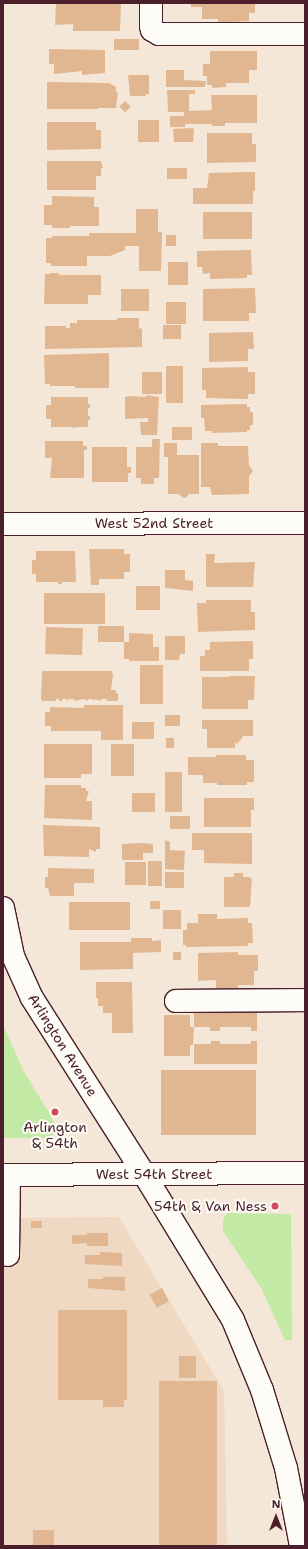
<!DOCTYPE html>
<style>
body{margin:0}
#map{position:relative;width:308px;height:1549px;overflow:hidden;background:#f5e7d8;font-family:"Shantell Sans",sans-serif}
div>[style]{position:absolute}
.built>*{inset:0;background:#efd9c3}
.green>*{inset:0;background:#c3eaa4}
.building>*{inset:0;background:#e1b791;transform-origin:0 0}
.roads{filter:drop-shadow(1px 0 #4a1f2b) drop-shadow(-1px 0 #4a1f2b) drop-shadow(0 1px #4a1f2b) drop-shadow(0 -1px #4a1f2b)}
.minor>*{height:22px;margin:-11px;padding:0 11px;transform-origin:11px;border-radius:11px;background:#fdfcf7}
.major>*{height:22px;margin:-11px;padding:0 11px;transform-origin:11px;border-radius:11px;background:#fdfcf7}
.dots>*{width:11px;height:11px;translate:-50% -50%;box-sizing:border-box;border:2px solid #fdfcf7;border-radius:50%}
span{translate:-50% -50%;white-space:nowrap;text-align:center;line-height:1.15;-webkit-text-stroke:4px #fdfcf7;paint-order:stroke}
.street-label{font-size:14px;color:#4a1f2b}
.poi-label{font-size:14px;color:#4a1f2b}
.right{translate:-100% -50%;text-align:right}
.frame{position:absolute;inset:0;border:4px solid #4a1f2b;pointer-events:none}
.north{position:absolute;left:256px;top:1497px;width:40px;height:40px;-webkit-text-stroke:3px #fdfcf7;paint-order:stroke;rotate:0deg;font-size:11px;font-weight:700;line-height:16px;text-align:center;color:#4a1f2b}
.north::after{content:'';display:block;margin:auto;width:14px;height:18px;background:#4a1f2b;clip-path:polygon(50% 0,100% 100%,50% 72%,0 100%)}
</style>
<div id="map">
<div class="built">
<div style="clip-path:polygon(119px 1217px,224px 1391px,227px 1546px,3px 1546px,3px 1218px)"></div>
</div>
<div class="green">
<div style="clip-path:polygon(3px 1029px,5px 1029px,24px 1072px,50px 1114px,56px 1127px,53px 1135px,47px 1138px,3px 1138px)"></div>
<div style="clip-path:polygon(228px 1213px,291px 1214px,292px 1340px,285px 1340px,261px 1288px,223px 1231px,223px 1219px)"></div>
</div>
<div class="building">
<div style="clip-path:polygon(56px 3px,121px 3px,120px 31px,73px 31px,73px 24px,55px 25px)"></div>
<div style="clip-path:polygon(191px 3px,255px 3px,255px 13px,249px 13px,249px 21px,218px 23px,218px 19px,202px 19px,202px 7px,191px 7px)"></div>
<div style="left:114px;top:39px;width:25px;height:11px"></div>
<div style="clip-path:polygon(49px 49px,105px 50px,105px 73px,82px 75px,82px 71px,54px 74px,54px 64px,49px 64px)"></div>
<div style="clip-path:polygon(210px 51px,257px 51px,257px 70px,249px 70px,249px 83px,226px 83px,226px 87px,212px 88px,212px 85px,207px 85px,207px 76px,203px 76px,203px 64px,210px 64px)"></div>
<div style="clip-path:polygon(166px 70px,184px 70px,184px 80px,206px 81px,205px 87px,166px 87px)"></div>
<div style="clip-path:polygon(128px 75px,149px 75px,149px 94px,145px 94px,146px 96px,130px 96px)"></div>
<div style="clip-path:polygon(47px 82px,109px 83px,116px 87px,116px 92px,118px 92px,116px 108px,98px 108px,98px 109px,47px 109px)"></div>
<div style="clip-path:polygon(167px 90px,195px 90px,195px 94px,189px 94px,189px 111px,212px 110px,211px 95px,257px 95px,257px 123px,225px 123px,225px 126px,212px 126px,212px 124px,185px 124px,185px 127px,170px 127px,170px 116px,184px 116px,184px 112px,168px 112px)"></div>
<div style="left:125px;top:101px;width:8px;height:8px;rotate:45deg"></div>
<div style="left:138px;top:120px;width:21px;height:22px"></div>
<div style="clip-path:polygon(47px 122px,96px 122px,96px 130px,101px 130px,101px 149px,47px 150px)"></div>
<div style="clip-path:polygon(192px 128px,194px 129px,193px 142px,174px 142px,173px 129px)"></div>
<div style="clip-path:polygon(207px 133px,252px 133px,252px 144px,256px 144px,256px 162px,207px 163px)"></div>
<div style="clip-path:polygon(47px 161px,101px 161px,103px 168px,101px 168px,101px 176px,96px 176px,96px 190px,47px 190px)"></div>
<div style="left:167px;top:168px;width:20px;height:11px"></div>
<div style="clip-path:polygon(247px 172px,255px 172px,255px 191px,253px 191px,253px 204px,193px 204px,193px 188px,207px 188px,209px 173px)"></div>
<div style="clip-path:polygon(52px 196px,94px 197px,94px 207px,99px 207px,99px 226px,70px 226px,70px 228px,52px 228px,52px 225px,44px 225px,44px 205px,52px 205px)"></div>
<div style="clip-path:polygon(136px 209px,158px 209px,158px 232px,162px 232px,161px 271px,139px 271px,139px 246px,125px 246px,125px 250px,110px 256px,87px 256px,87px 266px,51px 266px,51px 263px,46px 263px,46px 238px,52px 238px,52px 236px,89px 236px,89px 233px,136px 233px)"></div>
<div style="left:252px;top:212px;width:27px;height:49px;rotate:90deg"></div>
<div style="left:166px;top:235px;width:10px;height:11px"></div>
<div style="clip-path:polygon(251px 250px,252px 275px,247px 275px,247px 278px,210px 279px,210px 273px,203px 274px,202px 267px,197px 267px,197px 251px)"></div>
<div style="left:168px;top:262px;width:20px;height:23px"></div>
<div style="clip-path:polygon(50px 273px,59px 273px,59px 275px,101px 275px,101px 295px,88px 295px,88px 304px,44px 304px,45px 274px,50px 274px)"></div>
<div style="clip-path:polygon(255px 288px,256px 313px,249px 313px,249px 321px,203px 321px,203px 289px)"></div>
<div style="left:121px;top:289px;width:28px;height:22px"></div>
<div style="left:166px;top:302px;width:20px;height:22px"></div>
<div style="clip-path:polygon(117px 318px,139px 318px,139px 328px,142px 329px,142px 347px,45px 349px,45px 326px,66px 326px,66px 328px,70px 328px,70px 323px,77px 323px,77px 320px,117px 320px)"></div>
<div style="left:163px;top:325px;width:18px;height:14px"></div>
<div style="clip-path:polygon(253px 332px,254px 349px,248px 349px,248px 361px,209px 362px,209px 333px)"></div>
<div style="clip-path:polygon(109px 353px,109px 388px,75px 388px,75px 386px,50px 386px,50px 384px,45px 384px,44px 355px)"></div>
<div style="left:166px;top:366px;width:17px;height:37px"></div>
<div style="clip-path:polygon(248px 367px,248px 372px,255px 372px,255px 394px,248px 394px,248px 399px,206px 398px,206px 390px,202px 390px,202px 368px)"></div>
<div style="left:162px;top:372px;width:22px;height:20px;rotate:90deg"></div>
<div style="clip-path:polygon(146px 395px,159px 397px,157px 435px,141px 435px,140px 422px,148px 422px,148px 418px,125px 419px,125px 397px,130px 396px,146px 397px)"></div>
<div style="clip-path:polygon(51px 397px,88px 397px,88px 404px,90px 404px,90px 408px,88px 408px,88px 416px,90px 416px,90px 420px,88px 420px,88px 427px,75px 427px,75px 428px,70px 427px,51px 427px,51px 419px,46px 419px,46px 405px,51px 405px)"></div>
<div style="clip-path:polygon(247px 404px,247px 407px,250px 407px,250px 412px,253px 412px,253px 425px,250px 425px,250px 430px,247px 430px,247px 432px,212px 433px,212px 431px,205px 431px,204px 418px,201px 418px,201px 405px)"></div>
<div style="left:172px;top:427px;width:20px;height:13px"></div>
<div style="clip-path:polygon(152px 439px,160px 439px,159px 478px,154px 478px,154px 484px,141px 484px,141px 478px,136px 478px,136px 447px,152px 447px)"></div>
<div style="clip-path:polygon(45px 441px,83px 441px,83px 446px,87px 446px,87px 450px,84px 450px,84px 478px,50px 478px,52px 458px,45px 458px)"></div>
<div style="clip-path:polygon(164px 443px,177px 443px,177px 455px,199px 455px,199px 494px,189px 494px,187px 497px,184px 498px,178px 494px,168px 494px,168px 457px,164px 457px)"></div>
<div style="clip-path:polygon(201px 443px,218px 443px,218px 446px,248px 446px,249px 465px,253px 471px,249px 476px,249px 494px,212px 495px,210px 487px,201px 487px)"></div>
<div style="clip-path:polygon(92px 447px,127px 447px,127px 467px,131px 467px,131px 473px,128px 473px,128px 482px,92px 482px)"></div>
<div style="clip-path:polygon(89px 549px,124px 549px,124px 554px,130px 554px,130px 572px,124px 572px,124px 579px,99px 579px,99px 585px,91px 585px)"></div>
<div style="clip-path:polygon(36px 551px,75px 551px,76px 582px,62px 582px,62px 584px,58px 584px,58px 582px,36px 582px,36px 574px,32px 574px,32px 560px,36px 560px)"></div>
<div style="clip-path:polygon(206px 554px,215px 554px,214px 563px,255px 562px,253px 587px,206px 587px)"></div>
<div style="clip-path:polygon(165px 570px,185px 570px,185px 580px,193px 581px,193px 591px,165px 588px)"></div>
<div style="left:160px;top:586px;width:24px;height:24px;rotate:90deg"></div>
<div style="left:44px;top:593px;width:61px;height:31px"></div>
<div style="clip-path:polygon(206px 600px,251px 600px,251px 612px,255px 612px,255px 630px,198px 632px,197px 603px,206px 603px)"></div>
<div style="left:98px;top:626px;width:26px;height:16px"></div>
<div style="left:46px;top:627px;width:37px;height:27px;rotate:2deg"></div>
<div style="clip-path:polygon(129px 633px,153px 634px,153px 647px,159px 647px,159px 661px,129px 661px,129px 659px,124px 659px,124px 642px,129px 642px)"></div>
<div style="clip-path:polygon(165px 636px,185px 636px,185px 654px,180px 654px,179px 660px,165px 660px)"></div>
<div style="clip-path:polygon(253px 641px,253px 659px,249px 659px,249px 671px,200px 671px,200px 656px,205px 656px,205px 650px,210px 650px,210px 642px)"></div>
<div style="left:140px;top:665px;width:23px;height:39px"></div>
<div style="clip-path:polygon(42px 671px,111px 671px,113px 674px,111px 690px,116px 690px,116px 693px,118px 693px,118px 701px,106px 701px,107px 699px,101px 699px,101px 701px,94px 699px,94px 701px,92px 699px,88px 699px,88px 701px,84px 699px,74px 701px,74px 699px,68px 699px,68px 701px,66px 699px,62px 699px,62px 701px,59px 701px,59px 699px,56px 699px,56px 701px,42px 701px,41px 699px)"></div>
<div style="clip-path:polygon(229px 676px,255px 676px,254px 700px,248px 700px,248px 709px,202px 709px,202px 677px,229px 677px)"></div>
<div style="clip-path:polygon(84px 705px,123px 705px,123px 740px,101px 740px,101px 731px,51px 731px,51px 726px,45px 726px,45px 712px,50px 712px,50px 707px,84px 708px)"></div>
<div style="left:165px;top:715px;width:15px;height:11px"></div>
<div style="clip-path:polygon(202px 720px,253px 720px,253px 736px,241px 736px,243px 737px,237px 744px,235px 742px,235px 748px,207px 748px,207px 729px,202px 729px)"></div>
<div style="left:132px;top:722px;width:22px;height:17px"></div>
<div style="left:166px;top:738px;width:8px;height:10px"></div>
<div style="clip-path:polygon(44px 744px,92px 744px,92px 774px,81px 774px,81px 778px,44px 778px)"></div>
<div style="left:111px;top:744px;width:23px;height:32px"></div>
<div style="clip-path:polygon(216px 755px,246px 755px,246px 760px,254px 760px,254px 782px,247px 782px,247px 785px,217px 785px,217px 783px,203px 783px,203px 775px,188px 775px,188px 757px,216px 757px)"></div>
<div style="left:165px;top:772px;width:17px;height:40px"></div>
<div style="clip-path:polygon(45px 785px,81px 785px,81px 788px,86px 788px,86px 791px,89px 791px,86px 801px,92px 801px,92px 820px,44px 818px)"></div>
<div style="left:132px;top:793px;width:23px;height:19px"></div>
<div style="clip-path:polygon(204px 798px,254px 798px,254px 810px,251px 810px,251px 827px,204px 827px)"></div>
<div style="left:190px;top:816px;width:13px;height:20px;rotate:90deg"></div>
<div style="clip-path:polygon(43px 825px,100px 827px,100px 849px,96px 849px,96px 852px,89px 849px,89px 857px,44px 856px)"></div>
<div style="clip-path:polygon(192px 833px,252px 833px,252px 864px,204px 863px,204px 850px,192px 850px)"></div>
<div style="clip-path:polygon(165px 840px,170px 842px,170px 850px,185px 851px,184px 870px,165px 869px)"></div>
<div style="clip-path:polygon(142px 843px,153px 844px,153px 853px,143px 853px,143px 860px,122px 860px,122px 844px)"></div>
<div style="left:148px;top:861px;width:14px;height:25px"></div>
<div style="left:125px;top:862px;width:21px;height:23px"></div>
<div style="clip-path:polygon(48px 868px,94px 869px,94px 883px,74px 883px,74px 896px,50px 896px,48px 888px,45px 888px,45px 877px,48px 877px)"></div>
<div style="left:165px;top:872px;width:19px;height:16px"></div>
<div style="clip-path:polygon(234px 873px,243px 873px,243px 877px,249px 877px,252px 879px,250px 907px,224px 907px,224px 877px,234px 877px)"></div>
<div style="left:150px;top:901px;width:10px;height:8px"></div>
<div style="left:130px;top:902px;width:28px;height:61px;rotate:90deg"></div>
<div style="left:163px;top:910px;width:18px;height:19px"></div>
<div style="clip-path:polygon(198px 914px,217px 914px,217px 919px,248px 918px,248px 923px,252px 923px,253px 943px,248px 943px,248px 946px,186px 947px,186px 945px,183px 945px,183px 930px,187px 930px,187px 923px,198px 923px)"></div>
<div style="clip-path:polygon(131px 938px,152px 938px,152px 941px,161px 940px,161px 952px,133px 953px,133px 969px,80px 970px,80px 942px,131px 942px)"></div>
<div style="left:173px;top:952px;width:8px;height:8px"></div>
<div style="clip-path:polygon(238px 952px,238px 955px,258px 955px,258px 971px,254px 971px,254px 985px,238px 985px,238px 988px,216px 988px,216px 980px,198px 981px,198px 953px)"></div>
<div style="clip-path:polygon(96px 982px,132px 982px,133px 1033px,112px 1033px,112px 1013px,103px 1013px,103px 1006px,98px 1006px,98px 998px,96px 998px)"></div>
<div style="clip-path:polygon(194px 1009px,257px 1009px,257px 1031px,251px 1031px,251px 1027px,220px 1027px,220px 1031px,210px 1031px,210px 1027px,194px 1027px)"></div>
<div style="clip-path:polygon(164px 1015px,190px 1015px,190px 1027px,194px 1027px,193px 1045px,190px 1045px,190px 1056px,164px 1056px)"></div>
<div style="clip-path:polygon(211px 1041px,220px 1041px,220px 1044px,251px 1044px,251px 1041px,257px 1041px,257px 1064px,194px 1064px,194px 1044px,211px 1044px)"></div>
<div style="left:161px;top:1070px;width:95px;height:65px"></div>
<div style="left:31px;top:1221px;width:11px;height:7px"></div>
<div style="clip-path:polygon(87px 1233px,108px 1233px,108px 1246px,87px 1246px,87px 1243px,72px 1244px,72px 1235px,87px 1235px)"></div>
<div style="clip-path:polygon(100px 1252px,122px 1253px,122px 1266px,85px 1264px,85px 1255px,100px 1255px)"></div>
<div style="clip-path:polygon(103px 1277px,125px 1277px,125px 1291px,88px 1288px,88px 1279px,103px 1279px)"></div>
<div style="left:162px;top:1288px;width:15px;height:14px;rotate:62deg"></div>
<div style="clip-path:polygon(58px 1310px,127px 1310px,127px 1400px,124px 1400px,124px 1407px,103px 1407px,103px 1400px,58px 1400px)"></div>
<div style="left:179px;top:1356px;width:17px;height:22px"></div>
<div style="left:159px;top:1381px;width:58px;height:165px"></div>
<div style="left:33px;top:1530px;width:21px;height:16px"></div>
</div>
<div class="roads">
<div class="minor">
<div style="left:151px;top:3px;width:23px;rotate:90deg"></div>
<div style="left:151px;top:26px;width:4px;rotate:76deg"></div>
<div style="left:152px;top:30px;width:8px;rotate:30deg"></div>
<div style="left:159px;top:34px;width:146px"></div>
<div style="left:3px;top:524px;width:302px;rotate:-0.2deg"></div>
<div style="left:176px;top:1001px;width:129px;rotate:-0.4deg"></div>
<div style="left:3px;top:1175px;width:302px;rotate:-0.4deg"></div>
<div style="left:8px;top:1255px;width:80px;rotate:-89.3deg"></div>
</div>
<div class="major">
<div style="left:3px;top:908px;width:49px;rotate:78.2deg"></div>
<div style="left:13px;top:956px;width:46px;rotate:65.7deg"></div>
<div style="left:32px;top:998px;width:209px;rotate:57.5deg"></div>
<div style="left:144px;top:1174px;width:171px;rotate:58.6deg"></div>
<div style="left:233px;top:1320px;width:76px;rotate:67.5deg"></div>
<div style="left:262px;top:1390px;width:82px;rotate:72.9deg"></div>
<div style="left:286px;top:1468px;width:79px;rotate:79.1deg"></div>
</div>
</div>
<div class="dots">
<div style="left:55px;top:1112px;background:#d1495b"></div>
<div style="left:275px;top:1206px;background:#d1495b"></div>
</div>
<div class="street-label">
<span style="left:154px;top:523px">West 52nd Street</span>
<span style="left:63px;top:1045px;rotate:58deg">Arlington Avenue</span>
<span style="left:154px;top:1174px">West 54th Street</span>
</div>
<div class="poi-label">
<span style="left:55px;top:1135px">Arlington<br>&amp; 54th</span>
<span class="right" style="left:267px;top:1206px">54th &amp; Van Ness</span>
</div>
<div class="frame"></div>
<div class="north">N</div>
</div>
